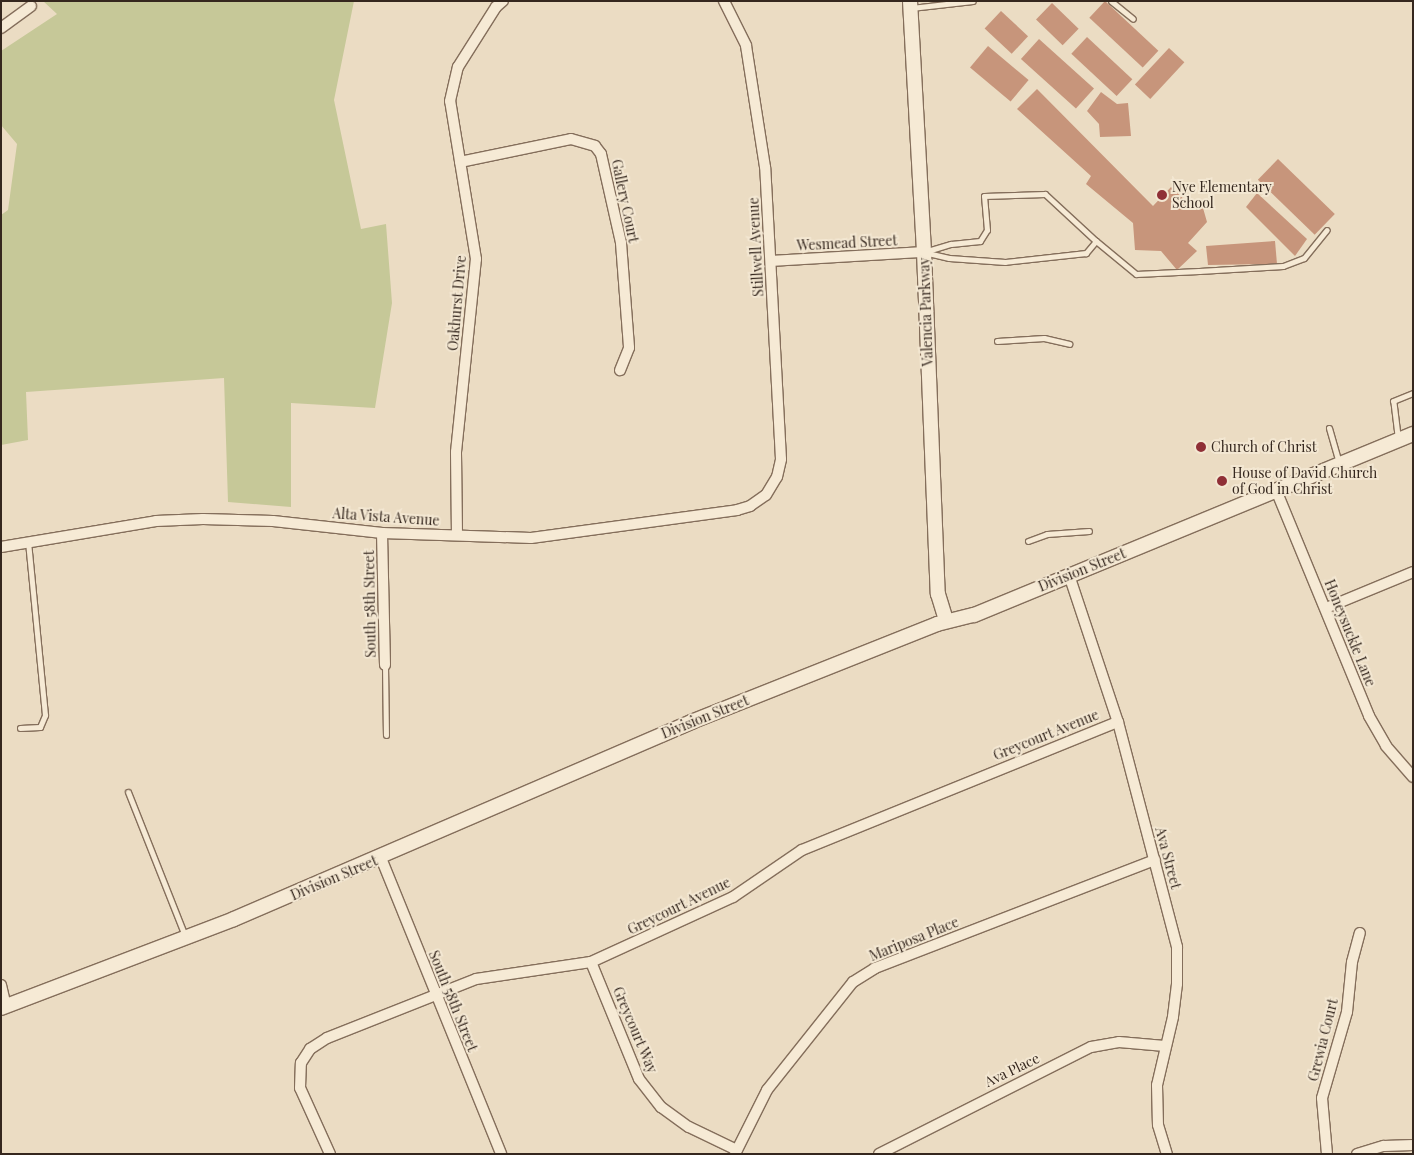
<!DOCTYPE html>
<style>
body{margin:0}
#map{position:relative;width:1414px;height:1155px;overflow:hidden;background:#ebdcc3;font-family:"Playfair Display",serif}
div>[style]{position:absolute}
.green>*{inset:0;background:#c6c898}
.building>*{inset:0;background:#c7957b;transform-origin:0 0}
.roads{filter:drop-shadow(1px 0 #846e5b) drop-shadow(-1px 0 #846e5b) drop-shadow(0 1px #846e5b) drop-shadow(0 -1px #846e5b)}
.lane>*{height:5px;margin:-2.5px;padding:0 2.5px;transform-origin:2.5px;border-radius:2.5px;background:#f6ead5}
.street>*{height:10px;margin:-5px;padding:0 5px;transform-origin:5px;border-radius:5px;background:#f6ead5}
.secondary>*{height:14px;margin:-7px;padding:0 7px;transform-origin:7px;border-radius:7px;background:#f6ead5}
.dots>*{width:14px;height:14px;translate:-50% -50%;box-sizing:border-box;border:2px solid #f3e7d2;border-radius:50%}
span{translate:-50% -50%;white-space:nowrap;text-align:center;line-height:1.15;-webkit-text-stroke:4px #f3e7d2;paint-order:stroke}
.poi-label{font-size:14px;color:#35271e}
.left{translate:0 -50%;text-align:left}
.street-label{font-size:14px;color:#35271e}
.frame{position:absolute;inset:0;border:2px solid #35271e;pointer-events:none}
</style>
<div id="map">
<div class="green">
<div style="clip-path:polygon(43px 1px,354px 1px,334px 100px,361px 229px,386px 224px,392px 303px,375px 408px,291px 403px,291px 507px,228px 502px,224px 378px,26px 392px,28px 440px,1px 445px,1px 215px,8px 210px,17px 144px,1px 125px,1px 51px,57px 14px)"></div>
</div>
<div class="building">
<div style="left:1105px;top:1px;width:73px;height:23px;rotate:43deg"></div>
<div style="left:1052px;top:3px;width:37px;height:23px;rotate:44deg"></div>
<div style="left:1001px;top:11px;width:37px;height:24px;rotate:43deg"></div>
<div style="left:1087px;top:37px;width:62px;height:23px;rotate:43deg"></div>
<div style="left:1039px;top:39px;width:74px;height:27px;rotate:42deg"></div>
<div style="left:988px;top:46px;width:53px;height:28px;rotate:40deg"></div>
<div style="left:1169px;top:48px;width:21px;height:50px;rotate:43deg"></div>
<div style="clip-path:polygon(1037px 89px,1153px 206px,1171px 187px,1192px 207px,1203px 208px,1207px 222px,1188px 243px,1197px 251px,1177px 270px,1161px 251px,1135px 250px,1133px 223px,1086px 184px,1091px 176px,1017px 109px)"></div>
<div style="clip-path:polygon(1101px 92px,1117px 104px,1128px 103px,1131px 136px,1100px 137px,1099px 124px,1087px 111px)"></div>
<div style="left:1278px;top:159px;width:79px;height:29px;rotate:44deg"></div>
<div style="clip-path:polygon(1257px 193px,1307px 239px,1295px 256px,1246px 207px)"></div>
<div style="clip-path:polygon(1275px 241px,1277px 264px,1208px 265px,1206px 246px)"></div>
</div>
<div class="roads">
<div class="lane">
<div style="left:1111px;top:1px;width:28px;rotate:39deg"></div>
<div style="left:911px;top:8px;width:62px;rotate:-6.4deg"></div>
<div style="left:1045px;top:194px;width:69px;rotate:42.7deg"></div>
<div style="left:1096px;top:241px;width:16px;rotate:130deg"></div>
<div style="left:1086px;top:253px;width:81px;rotate:173.7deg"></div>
<div style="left:1005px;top:262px;width:56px;rotate:-175.9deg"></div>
<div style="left:949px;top:258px;width:26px;rotate:-167deg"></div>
<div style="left:924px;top:252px;width:28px;rotate:-17deg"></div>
<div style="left:951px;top:244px;width:29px;rotate:-6deg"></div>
<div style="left:980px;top:241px;width:13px;rotate:-58deg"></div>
<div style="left:987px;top:230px;width:34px;rotate:-95deg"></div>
<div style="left:984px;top:196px;width:61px;rotate:-1.9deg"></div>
<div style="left:1096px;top:241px;width:52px;rotate:39.5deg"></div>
<div style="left:1136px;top:274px;width:63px;rotate:-2.7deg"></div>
<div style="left:1199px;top:271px;width:84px;rotate:-3.4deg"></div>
<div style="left:1283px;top:266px;width:22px;rotate:-21deg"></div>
<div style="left:1304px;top:258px;width:36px;rotate:-51deg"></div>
<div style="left:997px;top:341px;width:47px;rotate:-3.7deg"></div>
<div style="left:1044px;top:338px;width:26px;rotate:13deg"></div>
<div style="left:1329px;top:428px;width:37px;rotate:74deg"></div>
<div style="left:1398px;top:439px;width:38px;rotate:-97deg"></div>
<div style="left:1393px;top:401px;width:22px;rotate:-22deg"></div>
<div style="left:1028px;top:541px;width:20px;rotate:-20deg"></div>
<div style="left:1047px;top:534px;width:42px;rotate:-4.1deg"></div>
<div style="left:385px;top:665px;width:70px;rotate:89.2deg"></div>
<div style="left:20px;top:728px;width:20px;rotate:-3deg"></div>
<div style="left:40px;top:727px;width:13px;rotate:-67deg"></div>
<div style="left:45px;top:715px;width:173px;rotate:-95.6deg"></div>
<div style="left:128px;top:792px;width:155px;rotate:68.4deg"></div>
</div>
<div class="street">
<div style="left:1px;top:28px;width:37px;rotate:-36deg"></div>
<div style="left:460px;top:162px;width:113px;rotate:-11.7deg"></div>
<div style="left:571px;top:139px;width:25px;rotate:16deg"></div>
<div style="left:595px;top:146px;width:10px;rotate:53deg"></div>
<div style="left:601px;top:154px;width:91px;rotate:77.3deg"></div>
<div style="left:621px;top:243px;width:105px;rotate:85.6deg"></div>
<div style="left:629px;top:348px;width:24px;rotate:112deg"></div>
<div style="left:771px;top:261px;width:153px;rotate:-3.4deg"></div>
<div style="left:1276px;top:490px;width:244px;rotate:67.6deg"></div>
<div style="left:1369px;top:716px;width:34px;rotate:60deg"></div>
<div style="left:1386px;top:746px;width:41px;rotate:48.9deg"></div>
<div style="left:382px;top:533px;width:132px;rotate:88.7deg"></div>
<div style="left:457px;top:535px;width:83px;rotate:-90.7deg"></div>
<div style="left:456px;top:452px;width:194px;rotate:-84.1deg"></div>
<div style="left:476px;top:259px;width:160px;rotate:-99.3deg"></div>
<div style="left:450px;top:101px;width:35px;rotate:-77deg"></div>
<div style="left:458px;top:67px;width:71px;rotate:-57.7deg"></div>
<div style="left:496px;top:7px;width:9px;rotate:-41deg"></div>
<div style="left:1px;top:547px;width:157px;rotate:-9.5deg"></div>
<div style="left:156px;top:521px;width:47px;rotate:-2.4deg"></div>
<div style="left:203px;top:519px;width:70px;rotate:1.6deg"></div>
<div style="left:273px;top:521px;width:110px;rotate:6.3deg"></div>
<div style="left:382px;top:533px;width:149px;rotate:1.9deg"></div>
<div style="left:531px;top:538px;width:208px;rotate:-7.7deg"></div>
<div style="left:737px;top:510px;width:14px;rotate:-17deg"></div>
<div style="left:750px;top:506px;width:19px;rotate:-35deg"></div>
<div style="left:766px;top:495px;width:21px;rotate:-59deg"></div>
<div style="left:777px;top:477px;width:18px;rotate:-77deg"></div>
<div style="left:781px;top:459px;width:292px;rotate:-93.1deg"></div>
<div style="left:765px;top:167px;width:123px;rotate:-98.9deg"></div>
<div style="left:746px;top:45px;width:49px;rotate:-116.6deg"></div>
<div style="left:1069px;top:575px;width:155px;rotate:71.6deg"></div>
<div style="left:1118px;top:722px;width:233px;rotate:75.3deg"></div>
<div style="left:1177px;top:947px;width:37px;rotate:90deg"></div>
<div style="left:1177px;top:984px;width:33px;rotate:97deg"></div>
<div style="left:1173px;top:1017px;width:70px;rotate:103.2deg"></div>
<div style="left:1157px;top:1085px;width:40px;rotate:88.6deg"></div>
<div style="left:1158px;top:1125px;width:30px;rotate:73deg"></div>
<div style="left:1326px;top:608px;width:94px;rotate:-22.5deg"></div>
<div style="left:381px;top:858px;width:319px;rotate:67.9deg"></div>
<div style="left:591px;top:962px;width:126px;rotate:67.7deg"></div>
<div style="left:639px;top:1079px;width:36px;rotate:52deg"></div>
<div style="left:661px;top:1107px;width:34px;rotate:36deg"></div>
<div style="left:689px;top:1127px;width:53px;rotate:25.6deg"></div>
<div style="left:1px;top:985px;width:22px;rotate:77deg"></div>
<div style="left:330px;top:1154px;width:72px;rotate:-114.4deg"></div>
<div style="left:300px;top:1088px;width:25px;rotate:-88deg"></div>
<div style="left:301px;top:1063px;width:17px;rotate:-57deg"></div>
<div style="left:310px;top:1049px;width:20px;rotate:-33deg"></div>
<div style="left:327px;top:1038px;width:160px;rotate:-21.6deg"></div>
<div style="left:476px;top:979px;width:116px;rotate:-8.4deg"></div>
<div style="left:591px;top:962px;width:156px;rotate:-24.6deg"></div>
<div style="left:733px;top:897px;width:83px;rotate:-34.3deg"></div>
<div style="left:802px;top:850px;width:341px;rotate:-22.1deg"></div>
<div style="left:735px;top:1154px;width:72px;rotate:-63.4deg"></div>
<div style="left:767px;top:1090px;width:138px;rotate:-51.5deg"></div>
<div style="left:853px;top:982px;width:26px;rotate:-32deg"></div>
<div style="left:875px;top:968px;width:300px;rotate:-21.1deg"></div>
<div style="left:879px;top:1154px;width:237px;rotate:-26.8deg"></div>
<div style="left:1091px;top:1047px;width:28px;rotate:-10deg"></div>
<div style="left:1119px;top:1042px;width:46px;rotate:5deg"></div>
<div style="left:1327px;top:1154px;width:56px;rotate:-95.1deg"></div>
<div style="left:1322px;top:1098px;width:90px;rotate:-73.8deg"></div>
<div style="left:1347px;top:1012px;width:50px;rotate:-84.3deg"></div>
<div style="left:1352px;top:962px;width:30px;rotate:-75deg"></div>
<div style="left:1357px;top:1154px;width:28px;rotate:-17deg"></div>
<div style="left:1384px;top:1146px;width:29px;rotate:-2deg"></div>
</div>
<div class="secondary">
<div style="left:910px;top:1px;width:251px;rotate:86.8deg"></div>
<div style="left:924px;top:252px;width:342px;rotate:87.7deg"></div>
<div style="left:938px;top:594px;width:28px;rotate:73deg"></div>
<div style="left:1px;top:1008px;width:249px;rotate:-20.9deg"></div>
<div style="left:234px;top:919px;width:498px;rotate:-23.3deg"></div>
<div style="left:691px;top:722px;width:265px;rotate:-21.7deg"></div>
<div style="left:937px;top:624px;width:38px;rotate:-14deg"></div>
<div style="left:974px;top:615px;width:475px;rotate:-22.4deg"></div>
</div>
</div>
<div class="dots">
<div style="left:1162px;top:195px;background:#8f2f36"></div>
<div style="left:1201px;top:447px;background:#8f2f36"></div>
<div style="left:1222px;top:481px;background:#8f2f36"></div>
</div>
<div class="poi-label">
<span class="left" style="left:1172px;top:195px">Nye Elementary<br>School</span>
<span class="left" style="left:1211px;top:447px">Church of Christ</span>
<span class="left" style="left:1232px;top:481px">House of David Church<br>of God in Christ</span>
</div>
<div class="street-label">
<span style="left:625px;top:201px;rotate:78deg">Gallery Court</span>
<span style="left:847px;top:243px;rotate:-3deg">Wesmead Street</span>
<span style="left:756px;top:247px;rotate:-93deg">Stillwell Avenue</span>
<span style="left:457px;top:303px;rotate:-85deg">Oakhurst Drive</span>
<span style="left:926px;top:312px;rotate:-92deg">Valencia Parkway</span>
<span style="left:386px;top:517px;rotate:4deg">Alta Vista Avenue</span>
<span style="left:1082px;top:570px;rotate:-22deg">Division Street</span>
<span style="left:370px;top:604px;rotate:-91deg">South 58th Street</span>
<span style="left:1350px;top:633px;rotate:68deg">Honeysuckle Lane</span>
<span style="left:705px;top:717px;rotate:-22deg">Division Street</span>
<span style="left:1046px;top:735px;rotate:-22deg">Greycourt Avenue</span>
<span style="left:1168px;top:858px;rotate:75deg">Ava Street</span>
<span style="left:334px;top:878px;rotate:-23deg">Division Street</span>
<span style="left:679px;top:906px;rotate:-26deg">Greycourt Avenue</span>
<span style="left:914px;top:939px;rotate:-22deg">Mariposa Place</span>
<span style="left:453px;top:1001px;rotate:68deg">South 58th Street</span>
<span style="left:635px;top:1030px;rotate:67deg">Greycourt Way</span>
<span style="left:1323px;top:1040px;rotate:-76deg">Grewia Court</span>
<span style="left:1012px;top:1070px;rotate:-26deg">Ava Place</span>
</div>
<div class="frame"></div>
</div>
